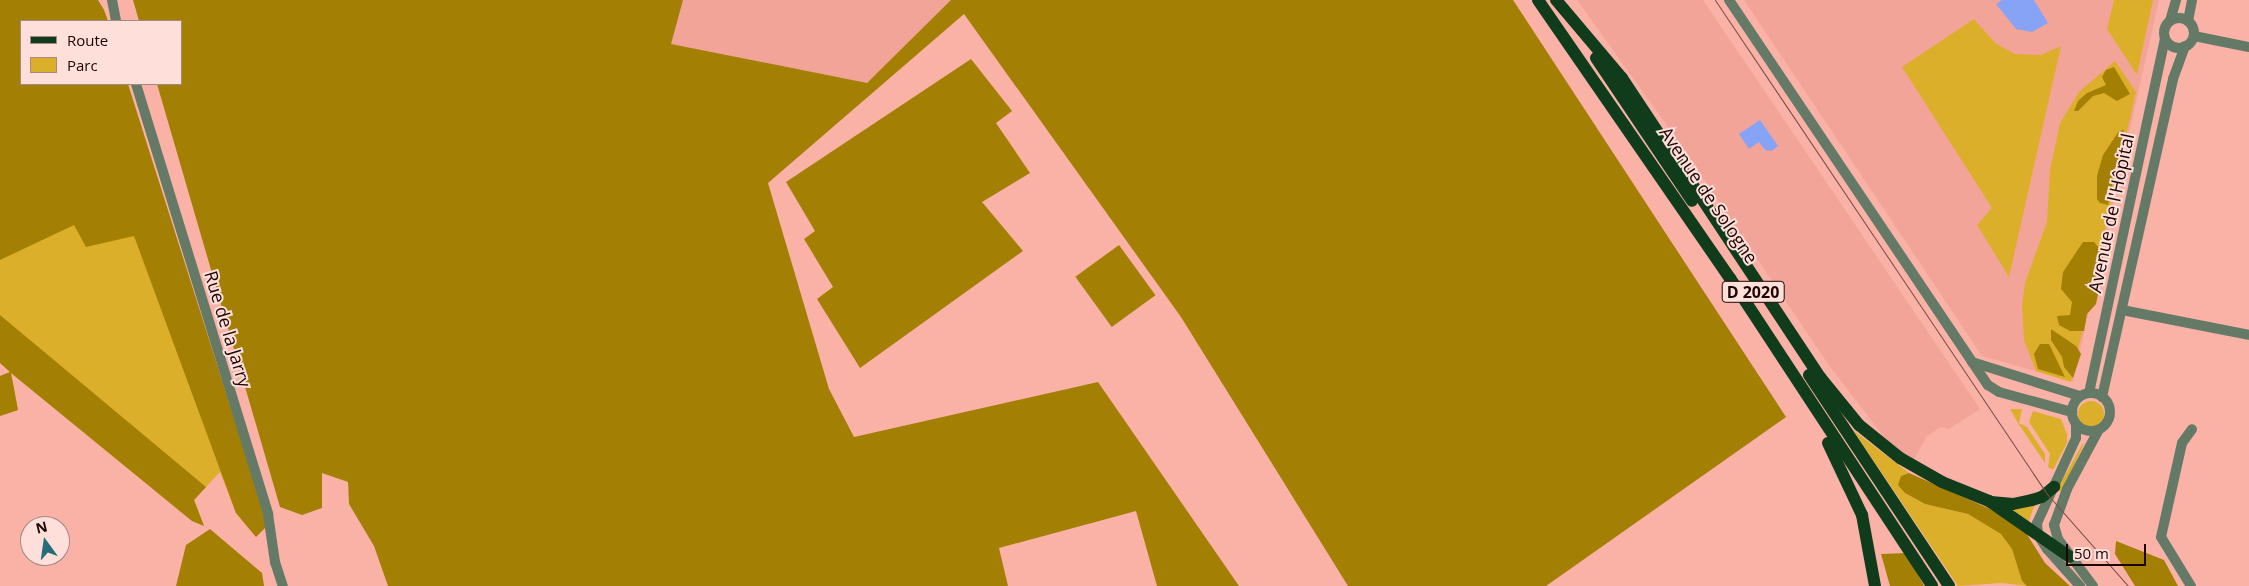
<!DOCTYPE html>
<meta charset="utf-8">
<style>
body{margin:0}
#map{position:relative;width:2249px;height:586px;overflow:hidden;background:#fab2a7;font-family:"Open Sans",sans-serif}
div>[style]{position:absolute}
.built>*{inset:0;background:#f3a498}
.green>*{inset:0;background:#dcaf2a}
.round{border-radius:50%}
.forest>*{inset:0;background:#a37f04;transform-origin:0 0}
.water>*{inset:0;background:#86a3f5}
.minor>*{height:10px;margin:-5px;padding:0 5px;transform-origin:5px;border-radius:5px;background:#647a67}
.tertiary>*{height:10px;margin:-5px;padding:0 5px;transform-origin:5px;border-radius:5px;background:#647a67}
.tertiary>.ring{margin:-5px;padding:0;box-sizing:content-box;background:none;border:10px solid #647a67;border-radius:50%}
.primary>*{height:12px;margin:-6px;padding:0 6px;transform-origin:6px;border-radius:6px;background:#113c1b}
.tram>*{height:1px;margin:-0.5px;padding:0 0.5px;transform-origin:0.5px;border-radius:0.5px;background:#784c47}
span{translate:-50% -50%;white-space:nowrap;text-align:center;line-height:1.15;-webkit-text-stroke:4px #fedfda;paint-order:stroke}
.shield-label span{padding:1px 4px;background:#fedfda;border:1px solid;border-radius:4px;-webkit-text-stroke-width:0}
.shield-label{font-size:16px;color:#1d0504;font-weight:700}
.street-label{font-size:18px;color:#1d0504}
.legend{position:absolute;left:20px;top:20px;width:162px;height:65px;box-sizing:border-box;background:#fedfda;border:1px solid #a48884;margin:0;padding:6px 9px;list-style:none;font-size:15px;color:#1d0504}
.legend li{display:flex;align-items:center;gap:10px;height:25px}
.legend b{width:25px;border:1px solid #a48884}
.north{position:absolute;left:20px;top:516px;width:50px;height:50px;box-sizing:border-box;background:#fedfda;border:1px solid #a48884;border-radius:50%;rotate:346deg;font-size:14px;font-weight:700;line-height:20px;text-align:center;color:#1d0504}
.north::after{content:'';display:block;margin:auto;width:18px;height:22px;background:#256e79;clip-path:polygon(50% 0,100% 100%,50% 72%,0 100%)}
.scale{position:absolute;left:2066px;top:544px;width:80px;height:22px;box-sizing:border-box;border:2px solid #1d0504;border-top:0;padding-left:6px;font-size:15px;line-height:18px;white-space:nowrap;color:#1d0504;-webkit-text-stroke:4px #fedfda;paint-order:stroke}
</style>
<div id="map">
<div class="built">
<div style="clip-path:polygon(556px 0,962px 0,707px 221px)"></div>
<div style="clip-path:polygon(1577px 0,1703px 0,1980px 409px,1949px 429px,1941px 427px,1927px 436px,1913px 461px,1891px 446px,1828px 364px,1671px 131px)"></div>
<div style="clip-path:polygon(1744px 0,2159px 0,2073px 382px,1982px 356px)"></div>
</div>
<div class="green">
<div style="clip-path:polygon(0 0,98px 0,104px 10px,108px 21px,21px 21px,21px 84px,128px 84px,256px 537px,236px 513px,220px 472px,194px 500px,204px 526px,192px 521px,11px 373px,18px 410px,0 416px,0 376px,10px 372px,0 363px)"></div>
<div style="clip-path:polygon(2114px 0,2153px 0,2137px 75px,2107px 29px)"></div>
<div style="clip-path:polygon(1974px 19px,1995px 43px,2015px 54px,2041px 55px,2061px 46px,2009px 277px,1977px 225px,1992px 208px,1902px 67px)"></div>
<div style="clip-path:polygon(2115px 61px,2136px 92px,2071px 382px,2036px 371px,2024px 340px,2022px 304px,2025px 283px,2047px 222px,2050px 170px,2060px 123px,2079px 92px)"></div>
<div class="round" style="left:2078px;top:401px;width:26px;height:26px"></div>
<div style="clip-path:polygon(2010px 409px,2022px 409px,2019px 423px,2027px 427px,2045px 454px,2045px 463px,2018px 423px)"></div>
<div style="clip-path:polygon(2033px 411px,2061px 419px,2067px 434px,2067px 443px,2053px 470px,2048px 467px,2050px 454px,2029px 422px)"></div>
<div style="clip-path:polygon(1853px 430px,1909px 473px,1901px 476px,1905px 493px,1925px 504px,1968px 514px,2002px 534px,2012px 549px,2022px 581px,2027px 586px,2002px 583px,1958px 586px)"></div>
<div style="clip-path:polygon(2083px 443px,2083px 446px,2061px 493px,2058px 488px)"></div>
<div style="clip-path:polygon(2035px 504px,2029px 521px,2014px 511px,2014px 510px)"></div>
</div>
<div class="forest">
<div style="clip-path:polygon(0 0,98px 0,104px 10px,108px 21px,21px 21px,21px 84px,128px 84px,260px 500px,266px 527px,256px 537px,236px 513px,134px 236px,86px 247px,74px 225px,0 260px)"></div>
<div style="clip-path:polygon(133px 0,683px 0,671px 44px,867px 83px,951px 0,1513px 0,1786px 417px,1546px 586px,1348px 586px,1181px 317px,964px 14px,768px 183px,829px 389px,854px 437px,1098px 382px,1239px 586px,1157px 586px,1136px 511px,999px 548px,1008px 586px,388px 586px,374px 546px,349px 504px,348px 482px,322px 473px,322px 508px,302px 515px,280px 507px,157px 84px,181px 84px,181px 21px,139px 21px)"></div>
<div style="clip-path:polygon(971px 59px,1012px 111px,996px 123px,1030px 173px,982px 202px,1023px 251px,860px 368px,817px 299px,833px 287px,804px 239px,815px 231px,786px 182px)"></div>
<div style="clip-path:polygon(2114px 67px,2130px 94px,2117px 101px,2104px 93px,2093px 96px,2078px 111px,2074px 111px,2078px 101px,2087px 93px,2106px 85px,2102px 77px,2106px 70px)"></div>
<div style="clip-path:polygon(2124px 130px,2108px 205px,2100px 203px,2097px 199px,2097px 176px,2103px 155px,2119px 131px)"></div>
<div style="clip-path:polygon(2083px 242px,2094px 242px,2103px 253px,2102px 275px,2096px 304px,2087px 314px,2084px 331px,2070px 331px,2059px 325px,2057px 316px,2070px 315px,2072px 302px,2061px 289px,2063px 272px)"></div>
<div style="left:1119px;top:245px;width:62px;height:54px;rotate:54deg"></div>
<div style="clip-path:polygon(0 315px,206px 487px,194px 500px,204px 526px,192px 521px,11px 373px,18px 410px,0 416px,0 376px,10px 372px,0 363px)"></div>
<div style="clip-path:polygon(2051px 329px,2076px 346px,2081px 354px,2073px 378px,2064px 367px,2062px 357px,2051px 340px)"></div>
<div style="clip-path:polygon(2040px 344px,2049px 344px,2065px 377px,2038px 369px,2034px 354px)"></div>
<div style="clip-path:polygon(1909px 473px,1988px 508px,2023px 528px,2045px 563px,2070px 586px,2027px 586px,2022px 581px,2012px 549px,2001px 534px,1968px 514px,1925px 504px,1905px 493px,1898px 485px,1901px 476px)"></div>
<div style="clip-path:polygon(210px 529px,262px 573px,264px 586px,176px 586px,186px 545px)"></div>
<div style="clip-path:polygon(2116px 541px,2164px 560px,2178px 586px,2135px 586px,2115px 554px)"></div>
<div style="clip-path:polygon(1906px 553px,1924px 586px,1890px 586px,1881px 554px)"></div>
</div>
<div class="water">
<div style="clip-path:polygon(2002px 0,2034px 0,2048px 23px,2032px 32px,2016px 29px,1996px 4px)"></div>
<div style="clip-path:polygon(1760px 120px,1778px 146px,1771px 151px,1765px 150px,1759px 142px,1749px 149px,1739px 134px)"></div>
</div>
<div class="minor">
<div style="left:112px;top:0;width:21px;rotate:79deg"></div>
<div style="left:1729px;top:0;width:464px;rotate:56.1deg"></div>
<div style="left:1988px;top:385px;width:13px;rotate:32deg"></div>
<div style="left:1999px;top:392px;width:76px;rotate:15.3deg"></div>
<div style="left:2194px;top:36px;width:56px;rotate:11.3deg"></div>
<div style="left:136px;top:84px;width:450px;rotate:72.9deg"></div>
<div style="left:268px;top:514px;width:49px;rotate:81.7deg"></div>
<div style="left:275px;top:562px;width:25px;rotate:72deg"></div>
<div style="left:2122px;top:310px;width:129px;rotate:11.1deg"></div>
<div style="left:1972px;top:362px;width:113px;rotate:17.5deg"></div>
<div style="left:2191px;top:586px;width:57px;rotate:-121.5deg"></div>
<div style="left:2161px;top:537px;width:96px;rotate:-77.4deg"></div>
<div style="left:2182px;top:443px;width:17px;rotate:-54deg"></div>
</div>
<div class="tertiary">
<div class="ring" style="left:2164px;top:18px;width:20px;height:20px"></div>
<div style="left:2170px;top:21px;width:22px;rotate:-74deg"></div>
<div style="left:2188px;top:21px;width:21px;rotate:-79deg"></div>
<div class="ring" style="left:2072px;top:393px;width:28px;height:28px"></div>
<div style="left:2089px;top:393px;width:362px;rotate:-77.9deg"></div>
<div style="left:2102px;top:397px;width:326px;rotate:-77.4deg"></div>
<div style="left:2173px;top:79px;width:35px;rotate:-70deg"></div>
<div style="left:2076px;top:424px;width:14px;rotate:90deg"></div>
<div style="left:2076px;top:438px;width:94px;rotate:114.6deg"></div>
<div style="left:2037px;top:523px;width:12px;rotate:85deg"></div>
<div style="left:2038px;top:535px;width:17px;rotate:57deg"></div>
<div style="left:2047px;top:549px;width:50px;rotate:48.3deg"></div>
<div style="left:2093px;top:586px;width:59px;rotate:-126.7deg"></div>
<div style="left:2058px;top:539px;width:15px;rotate:-106deg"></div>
<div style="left:2054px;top:525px;width:38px;rotate:-70deg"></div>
<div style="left:2067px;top:489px;width:66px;rotate:-61.9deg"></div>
</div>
<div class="primary">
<div style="left:1538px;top:0;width:338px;rotate:55.4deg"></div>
<div style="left:1730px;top:278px;width:368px;rotate:56.7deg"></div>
<div style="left:1556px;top:0;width:102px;rotate:49.8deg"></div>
<div style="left:1622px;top:78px;width:359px;rotate:56.5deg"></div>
<div style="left:1820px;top:377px;width:62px;rotate:50.9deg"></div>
<div style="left:1859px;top:425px;width:53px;rotate:38.8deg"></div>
<div style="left:1900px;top:458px;width:48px;rotate:29.7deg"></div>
<div style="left:1942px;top:482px;width:51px;rotate:22deg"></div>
<div style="left:1989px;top:501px;width:98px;rotate:34.7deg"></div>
<div style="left:1596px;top:58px;width:172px;rotate:56.1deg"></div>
<div style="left:1809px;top:375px;width:253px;rotate:56.4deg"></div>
<div style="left:1828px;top:443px;width:80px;rotate:64.7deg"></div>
<div style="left:1862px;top:515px;width:72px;rotate:79.6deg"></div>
<div style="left:1991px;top:502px;width:22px;rotate:5deg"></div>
<div style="left:2013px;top:504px;width:19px;rotate:-12deg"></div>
<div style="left:2032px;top:500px;width:10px;rotate:-17deg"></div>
<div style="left:2042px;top:497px;width:16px;rotate:-40deg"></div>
</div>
<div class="tram">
<div style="left:1715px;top:0;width:595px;rotate:56.1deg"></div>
<div style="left:2047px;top:494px;width:123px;rotate:48.6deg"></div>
</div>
<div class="shield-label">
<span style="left:1753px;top:292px">D 2020</span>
</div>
<div class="street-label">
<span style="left:1709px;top:195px;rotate:56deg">Avenue de Sologne</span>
<span style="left:2111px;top:213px;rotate:-78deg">Avenue de l'Hôpital</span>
<span style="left:228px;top:329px;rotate:73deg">Rue de la Jarry</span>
</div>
<ul class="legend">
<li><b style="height:6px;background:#113c1b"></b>Route</li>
<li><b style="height:14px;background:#dcaf2a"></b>Parc</li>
</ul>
<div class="north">N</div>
<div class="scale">50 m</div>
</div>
